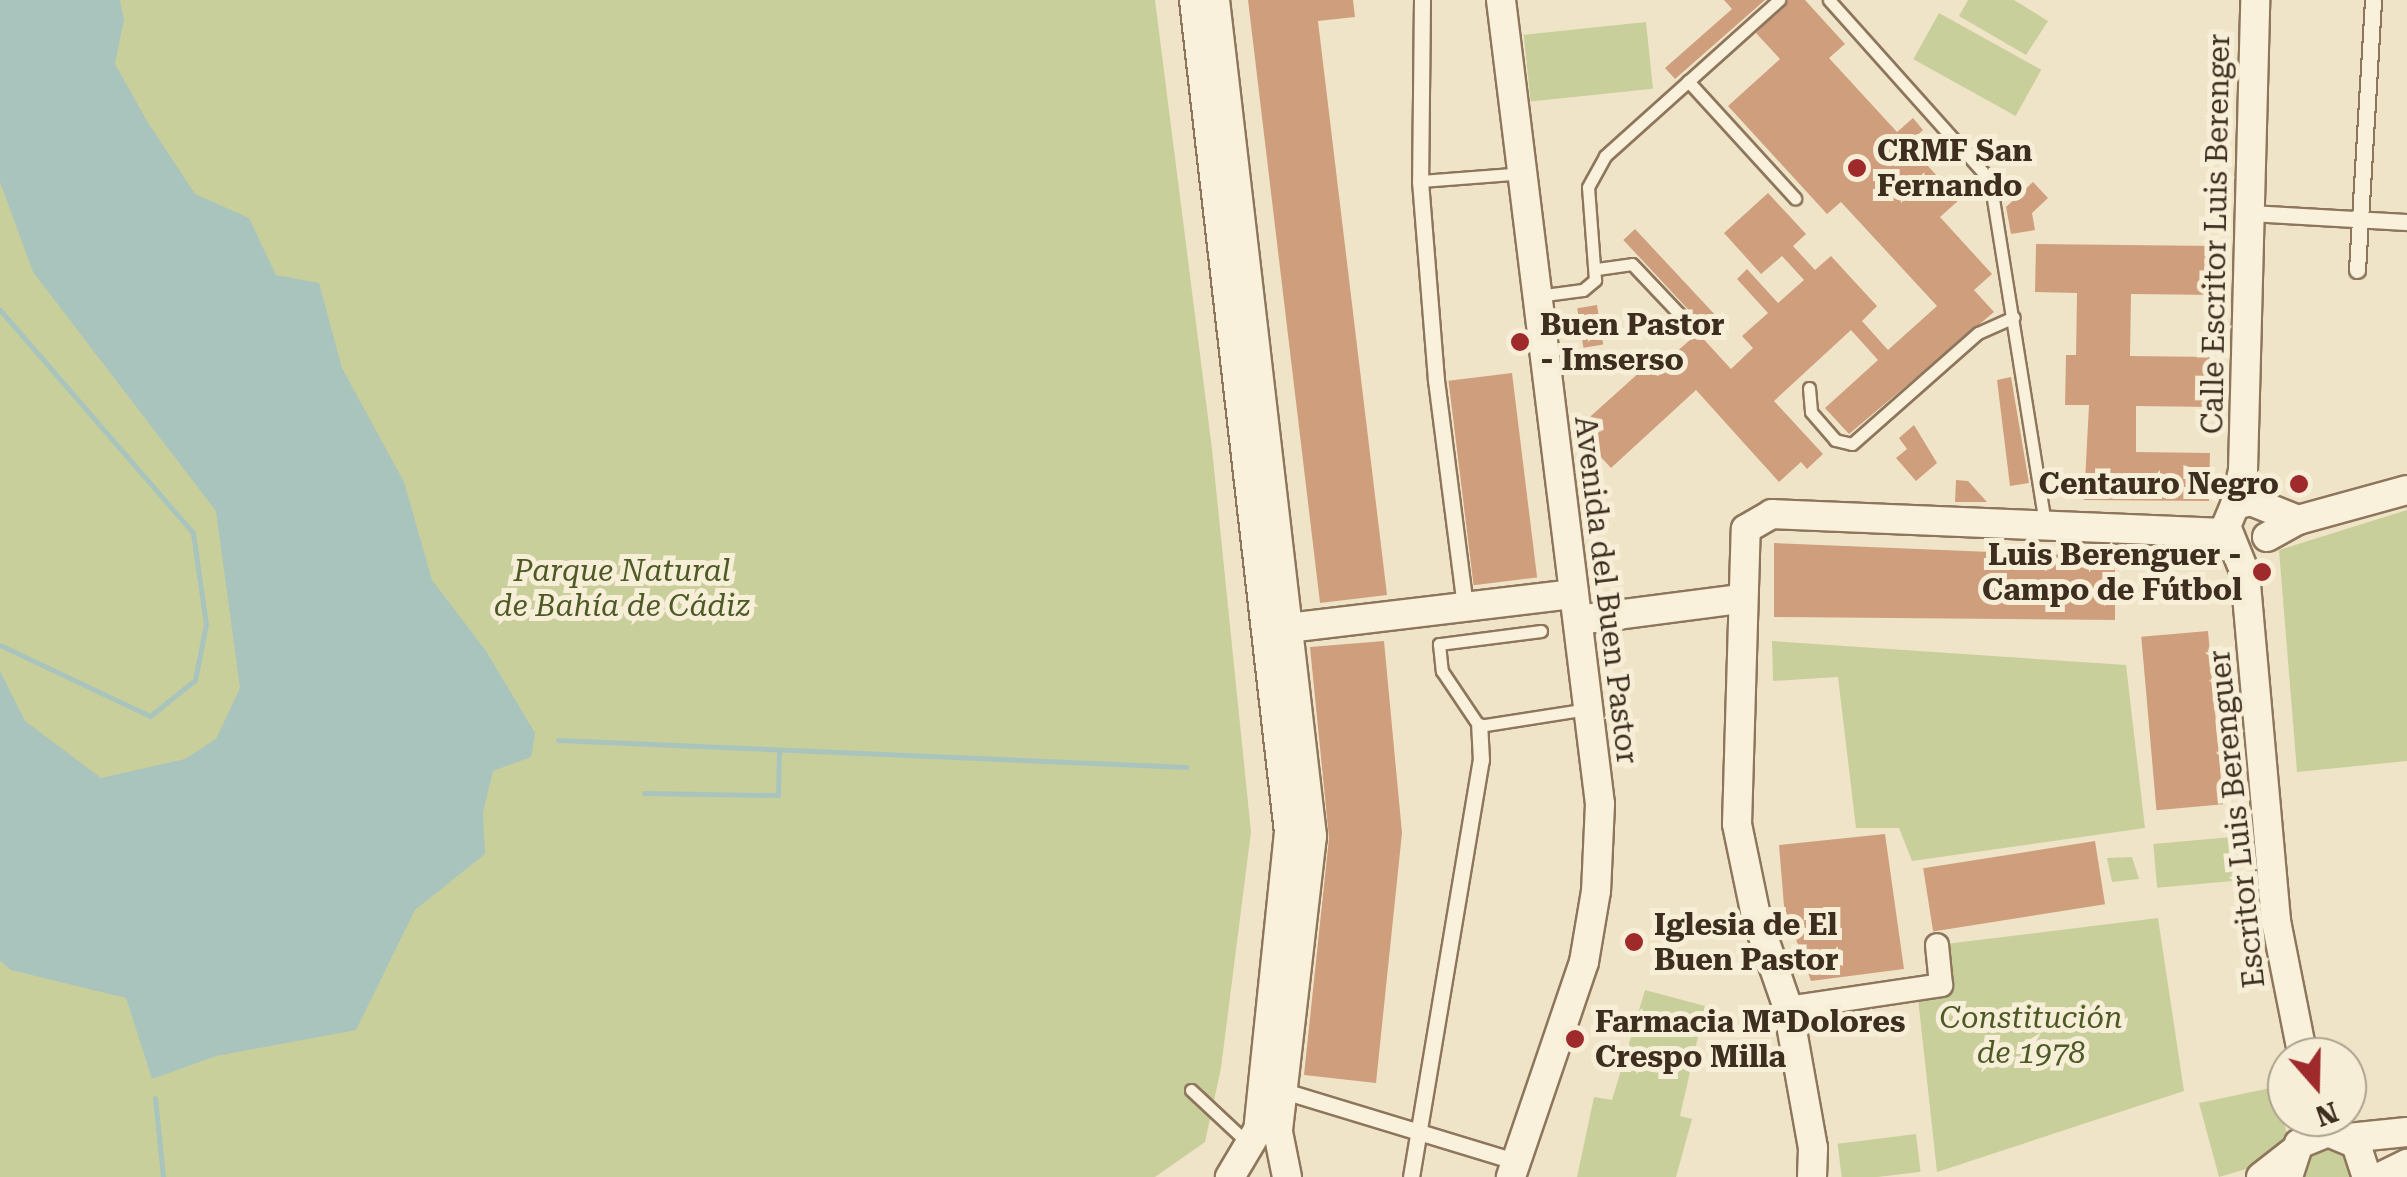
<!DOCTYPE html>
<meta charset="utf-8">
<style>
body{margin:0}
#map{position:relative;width:2407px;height:1177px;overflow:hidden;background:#f0e4c8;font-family:"Roboto Serif",serif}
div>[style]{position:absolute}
.green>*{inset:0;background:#c9cf9b;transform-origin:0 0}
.water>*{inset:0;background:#a9c4bc}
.stream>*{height:5px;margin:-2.5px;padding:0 2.5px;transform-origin:2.5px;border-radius:2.5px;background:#a9c4bc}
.building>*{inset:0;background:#cf9f7d;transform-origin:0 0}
.roads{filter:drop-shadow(2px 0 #8d765c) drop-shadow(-2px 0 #8d765c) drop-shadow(0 2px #8d765c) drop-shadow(0 -2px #8d765c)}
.service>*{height:11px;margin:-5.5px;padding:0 5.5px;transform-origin:5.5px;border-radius:5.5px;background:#faf1dc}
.pedestrian>*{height:15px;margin:-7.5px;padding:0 7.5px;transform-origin:7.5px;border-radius:7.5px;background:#faf1dc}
.minor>*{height:22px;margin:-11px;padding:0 11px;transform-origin:11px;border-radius:11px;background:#faf1dc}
.tertiary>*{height:28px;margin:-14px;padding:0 14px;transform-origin:14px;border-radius:14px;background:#faf1dc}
.dots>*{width:28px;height:28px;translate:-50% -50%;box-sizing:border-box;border:5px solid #f7eed8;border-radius:50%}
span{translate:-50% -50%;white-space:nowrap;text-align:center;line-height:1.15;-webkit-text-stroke:10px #f7eed8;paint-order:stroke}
.poi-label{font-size:30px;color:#3d2e20;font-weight:700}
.left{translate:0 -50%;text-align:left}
.right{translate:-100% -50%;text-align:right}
.street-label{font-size:30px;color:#3d2e20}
.park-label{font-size:30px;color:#4d5a26;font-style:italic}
.north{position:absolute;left:2267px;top:1037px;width:100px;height:100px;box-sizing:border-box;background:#f7eed8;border:2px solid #ada18e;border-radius:50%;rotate:160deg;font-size:28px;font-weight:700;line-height:40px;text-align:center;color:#3d2e20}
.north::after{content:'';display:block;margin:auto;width:35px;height:45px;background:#9e2a2b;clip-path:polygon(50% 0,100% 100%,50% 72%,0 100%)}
</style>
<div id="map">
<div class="green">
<div style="clip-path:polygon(0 0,1155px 0,1212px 449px,1251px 832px,1221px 1068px,1205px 1142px,1155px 1177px,0 1177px)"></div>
<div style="clip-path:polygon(1968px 0,2014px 0,2048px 21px,2026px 55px,1959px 16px)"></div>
<div style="left:1939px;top:13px;width:117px;height:53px;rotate:29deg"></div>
<div style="left:1646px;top:22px;width:67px;height:123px;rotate:84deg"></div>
<div style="clip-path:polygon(2407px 510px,2407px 761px,2297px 772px,2279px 550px)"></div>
<div style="clip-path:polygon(1772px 641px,2126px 665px,2145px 828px,1912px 861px,1899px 828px,1856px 828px,1838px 677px,1773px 681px)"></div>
<div style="left:2232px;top:837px;width:44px;height:79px;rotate:85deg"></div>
<div style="clip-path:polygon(2132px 857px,2139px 879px,2112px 882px,2107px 858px)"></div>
<div style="clip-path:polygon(2158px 918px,2184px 1091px,1937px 1172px,1917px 989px,1941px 985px,1937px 945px)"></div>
<div style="clip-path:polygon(1645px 990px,1705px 1006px,1680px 1116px,1692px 1119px,1676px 1177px,1577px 1177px,1594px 1097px,1612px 1100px)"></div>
<div style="clip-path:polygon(2275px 1087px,2287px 1134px,2260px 1165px,2219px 1177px,2199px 1103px)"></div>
<div style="left:1916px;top:1134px;width:38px;height:79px;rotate:83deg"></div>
<div style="clip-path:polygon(2329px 1145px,2345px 1151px,2355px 1177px,2301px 1177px,2306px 1155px)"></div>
</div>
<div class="water">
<div style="clip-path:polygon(0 0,120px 0,124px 20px,115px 64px,147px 121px,195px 194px,249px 218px,276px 275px,319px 283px,342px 368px,404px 482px,432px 580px,486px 651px,535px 733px,531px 757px,493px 771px,483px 812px,485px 854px,415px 910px,356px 1030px,216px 1056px,152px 1079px,126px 998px,11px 970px,0 961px,0 671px,25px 721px,101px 778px,185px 759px,216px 739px,240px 688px,216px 511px,33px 272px,0 182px)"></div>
</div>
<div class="stream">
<div style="left:0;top:310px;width:295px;rotate:49.1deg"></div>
<div style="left:193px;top:533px;width:92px;rotate:81.9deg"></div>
<div style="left:206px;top:624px;width:57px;rotate:101.1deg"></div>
<div style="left:195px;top:680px;width:58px;rotate:141.3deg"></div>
<div style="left:150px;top:716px;width:166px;rotate:-154.7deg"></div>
<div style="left:558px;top:740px;width:629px;rotate:2.46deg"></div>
<div style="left:644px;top:793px;width:134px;rotate:0.9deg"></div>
<div style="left:778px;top:795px;width:45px;rotate:-88.7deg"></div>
<div style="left:155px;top:1098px;width:79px;rotate:84.2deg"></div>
</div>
<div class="building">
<div style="clip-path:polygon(1248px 0,1353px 0,1355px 17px,1318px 21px,1387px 595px,1320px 603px)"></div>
<div style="clip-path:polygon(1724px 0,1765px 0,1675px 79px,1665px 68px,1732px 9px)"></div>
<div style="clip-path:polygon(1788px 0,1805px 0,1845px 44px,1829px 58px,1897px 132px,1913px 118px,1923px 130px,1908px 144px,1959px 200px,1940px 217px,1992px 274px,1974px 290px,1994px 312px,1849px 434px,1825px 408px,1878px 360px,1851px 330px,1774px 401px,1823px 454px,1807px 469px,1801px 462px,1779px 482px,1696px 390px,1611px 468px,1577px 431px,1592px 415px,1661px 353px,1667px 360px,1698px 333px,1731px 369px,1753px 348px,1742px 336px,1768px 313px,1737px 279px,1747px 269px,1778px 303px,1804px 280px,1782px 256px,1761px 274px,1724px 233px,1768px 193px,1806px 234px,1793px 246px,1815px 270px,1831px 256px,1877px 306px,1862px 321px,1888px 350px,1937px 306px,1841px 202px,1827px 214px,1728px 106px,1780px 59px,1756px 33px)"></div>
<div style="clip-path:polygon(2033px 182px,2048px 198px,2032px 213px,2035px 230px,2011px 234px,2006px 207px)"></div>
<div style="left:1635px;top:229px;width:118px;height:16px;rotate:47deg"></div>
<div style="clip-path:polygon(2036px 244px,2216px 246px,2216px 295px,2131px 294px,2130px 356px,2212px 357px,2211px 407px,2136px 406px,2136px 452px,2210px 453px,2209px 501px,2084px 500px,2089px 405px,2065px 405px,2066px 355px,2076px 355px,2077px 293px,2035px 292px)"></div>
<div style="left:1597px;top:305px;width:40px;height:20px;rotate:81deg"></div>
<div style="left:1512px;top:373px;width:206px;height:64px;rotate:83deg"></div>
<div style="clip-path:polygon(2011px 377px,2029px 483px,2010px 486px,1997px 380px)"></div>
<div style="clip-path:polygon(1914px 425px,1937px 463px,1916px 481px,1896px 458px,1907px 449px,1899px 438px)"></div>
<div style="clip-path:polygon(1956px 480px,1968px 481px,1987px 502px,1955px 502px)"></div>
<div style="clip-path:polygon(1774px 543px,2115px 557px,2115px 620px,1774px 617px)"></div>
<div style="left:2208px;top:631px;width:174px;height:67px;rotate:85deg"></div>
<div style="clip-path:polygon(1384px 641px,1402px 833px,1376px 1083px,1304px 1075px,1329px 838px,1310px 647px)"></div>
<div style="clip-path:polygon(1885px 834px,1904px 969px,1811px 981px,1784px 906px,1779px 845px)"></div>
<div style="left:2095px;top:841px;width:64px;height:174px;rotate:81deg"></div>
</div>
<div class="roads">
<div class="service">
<div style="left:1829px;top:0;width:241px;rotate:48.2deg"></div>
<div style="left:1990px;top:180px;width:349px;rotate:80.9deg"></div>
<div style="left:1688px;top:81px;width:159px;rotate:47.6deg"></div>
<div style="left:1420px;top:181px;width:103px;rotate:-4.4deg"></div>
<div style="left:1597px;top:269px;width:35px;rotate:-8deg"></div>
<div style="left:1632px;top:264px;width:74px;rotate:46.6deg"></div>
<div style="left:1537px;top:296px;width:46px;rotate:-7.4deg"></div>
<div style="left:1583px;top:290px;width:16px;rotate:-40deg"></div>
<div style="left:1595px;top:280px;width:93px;rotate:-94.3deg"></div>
<div style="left:1588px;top:187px;width:35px;rotate:-61deg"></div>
<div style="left:1605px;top:156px;width:234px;rotate:-41.9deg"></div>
<div style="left:1809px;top:388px;width:24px;rotate:85deg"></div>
<div style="left:1811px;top:412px;width:37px;rotate:49deg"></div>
<div style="left:1835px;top:440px;width:17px;rotate:13deg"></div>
<div style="left:1852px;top:444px;width:168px;rotate:-41.4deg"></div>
<div style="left:1978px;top:333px;width:39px;rotate:-24deg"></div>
<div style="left:1541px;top:631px;width:103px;rotate:172.7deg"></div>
<div style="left:1439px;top:644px;width:27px;rotate:84deg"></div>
<div style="left:1442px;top:671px;width:66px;rotate:56.1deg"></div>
<div style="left:1479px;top:726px;width:109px;rotate:-8.9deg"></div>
<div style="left:1191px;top:1090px;width:81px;rotate:43deg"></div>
</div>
<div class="pedestrian">
<div style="left:1422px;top:0;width:181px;rotate:90.6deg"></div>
<div style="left:1420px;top:181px;width:200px;rotate:85.4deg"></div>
<div style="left:1436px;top:380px;width:229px;rotate:82.7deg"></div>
<div style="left:2249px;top:213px;width:158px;rotate:3.3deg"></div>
<div style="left:2357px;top:270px;width:270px;rotate:-86.6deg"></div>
<div style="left:1284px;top:1091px;width:245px;rotate:16.9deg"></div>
<div style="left:1411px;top:1177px;width:423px;rotate:-80.5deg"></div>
<div style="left:1481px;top:760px;width:34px;rotate:-93deg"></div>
</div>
<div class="minor">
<div style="left:1788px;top:1008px;width:155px;rotate:-8.5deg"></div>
<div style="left:1941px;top:985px;width:40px;rotate:-95.7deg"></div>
</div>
<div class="tertiary">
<div style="left:1194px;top:0;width:837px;rotate:83.49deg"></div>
<div style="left:1289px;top:832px;width:300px;rotate:95.9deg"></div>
<div style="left:1258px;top:1130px;width:55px;rotate:120.8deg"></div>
<div style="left:1215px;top:0;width:842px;rotate:83.38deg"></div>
<div style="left:1312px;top:836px;width:298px;rotate:96.6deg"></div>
<div style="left:1278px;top:1132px;width:46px;rotate:78.7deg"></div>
<div style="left:1501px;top:0;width:810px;rotate:82.98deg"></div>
<div style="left:1600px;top:804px;width:87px;rotate:92.6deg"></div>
<div style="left:1596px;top:891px;width:72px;rotate:99.6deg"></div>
<div style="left:1584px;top:962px;width:227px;rotate:108.8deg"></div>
<div style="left:2235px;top:505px;width:36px;rotate:-77deg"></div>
<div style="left:2243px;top:470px;width:470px;rotate:-88.5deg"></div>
<div style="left:2298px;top:520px;width:51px;rotate:-158deg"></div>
<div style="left:2251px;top:501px;width:16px;rotate:166deg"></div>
<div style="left:2235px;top:505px;width:23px;rotate:113deg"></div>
<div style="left:2226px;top:526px;width:51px;rotate:68deg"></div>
<div style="left:2245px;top:573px;width:349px;rotate:84.9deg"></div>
<div style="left:2276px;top:921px;width:139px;rotate:78.8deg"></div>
<div style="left:2267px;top:537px;width:35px;rotate:-29deg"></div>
<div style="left:2298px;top:520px;width:113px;rotate:-15.4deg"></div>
<div style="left:1578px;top:620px;width:162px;rotate:-7.4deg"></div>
<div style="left:1288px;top:628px;width:288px;rotate:-6.8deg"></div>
<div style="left:2348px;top:1138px;width:59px;rotate:-5.8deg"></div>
<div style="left:1812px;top:1177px;width:29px;rotate:-88deg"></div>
<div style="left:1813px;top:1148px;width:142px;rotate:-100.1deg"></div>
<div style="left:1788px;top:1008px;width:97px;rotate:-109.2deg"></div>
<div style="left:1756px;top:916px;width:94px;rotate:-101.7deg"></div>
<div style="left:1737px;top:824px;width:295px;rotate:-88.3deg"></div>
<div style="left:1746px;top:529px;width:30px;rotate:-30deg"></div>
<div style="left:1772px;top:514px;width:456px;rotate:2.4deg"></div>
<div style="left:2261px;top:1177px;width:41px;rotate:-38deg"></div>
<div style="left:2288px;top:1177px;width:35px;rotate:-72deg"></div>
<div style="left:2299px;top:1144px;width:31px;rotate:-22deg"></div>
<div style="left:2328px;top:1132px;width:30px;rotate:23deg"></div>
<div style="left:2356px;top:1144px;width:35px;rotate:72deg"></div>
<div style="left:2380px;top:1177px;width:30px;rotate:-26deg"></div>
</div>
</div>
<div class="dots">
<div style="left:1857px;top:168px;background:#9e2a2b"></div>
<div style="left:1520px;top:342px;background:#9e2a2b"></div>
<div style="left:2299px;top:484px;background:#9e2a2b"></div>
<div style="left:2262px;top:572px;background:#9e2a2b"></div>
<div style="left:1634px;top:942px;background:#9e2a2b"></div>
<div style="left:1575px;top:1039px;background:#9e2a2b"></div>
</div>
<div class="poi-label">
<span class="left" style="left:1877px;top:168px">CRMF San<br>Fernando</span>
<span class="left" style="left:1540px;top:342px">Buen Pastor<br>- Imserso</span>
<span class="right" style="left:2279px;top:484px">Centauro Negro</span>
<span class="right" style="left:2242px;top:572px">Luis Berenguer -<br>Campo de Fútbol</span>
<span class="left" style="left:1654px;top:942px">Iglesia de El<br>Buen Pastor</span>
<span class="left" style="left:1595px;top:1039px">Farmacia MªDolores<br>Crespo Milla</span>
</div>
<div class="street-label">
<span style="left:2216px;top:234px;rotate:-89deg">Calle Escritor Luis Berenger</span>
<span style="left:1606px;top:590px;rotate:83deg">Avenida del Buen Pastor</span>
<span style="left:2237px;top:819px;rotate:-96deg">Escritor Luis Berenguer</span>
</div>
<div class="park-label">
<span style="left:622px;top:588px">Parque Natural<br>de Bahía de Cádiz</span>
<span style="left:2031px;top:1035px">Constitución<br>de 1978</span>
</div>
<div class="north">N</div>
</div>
